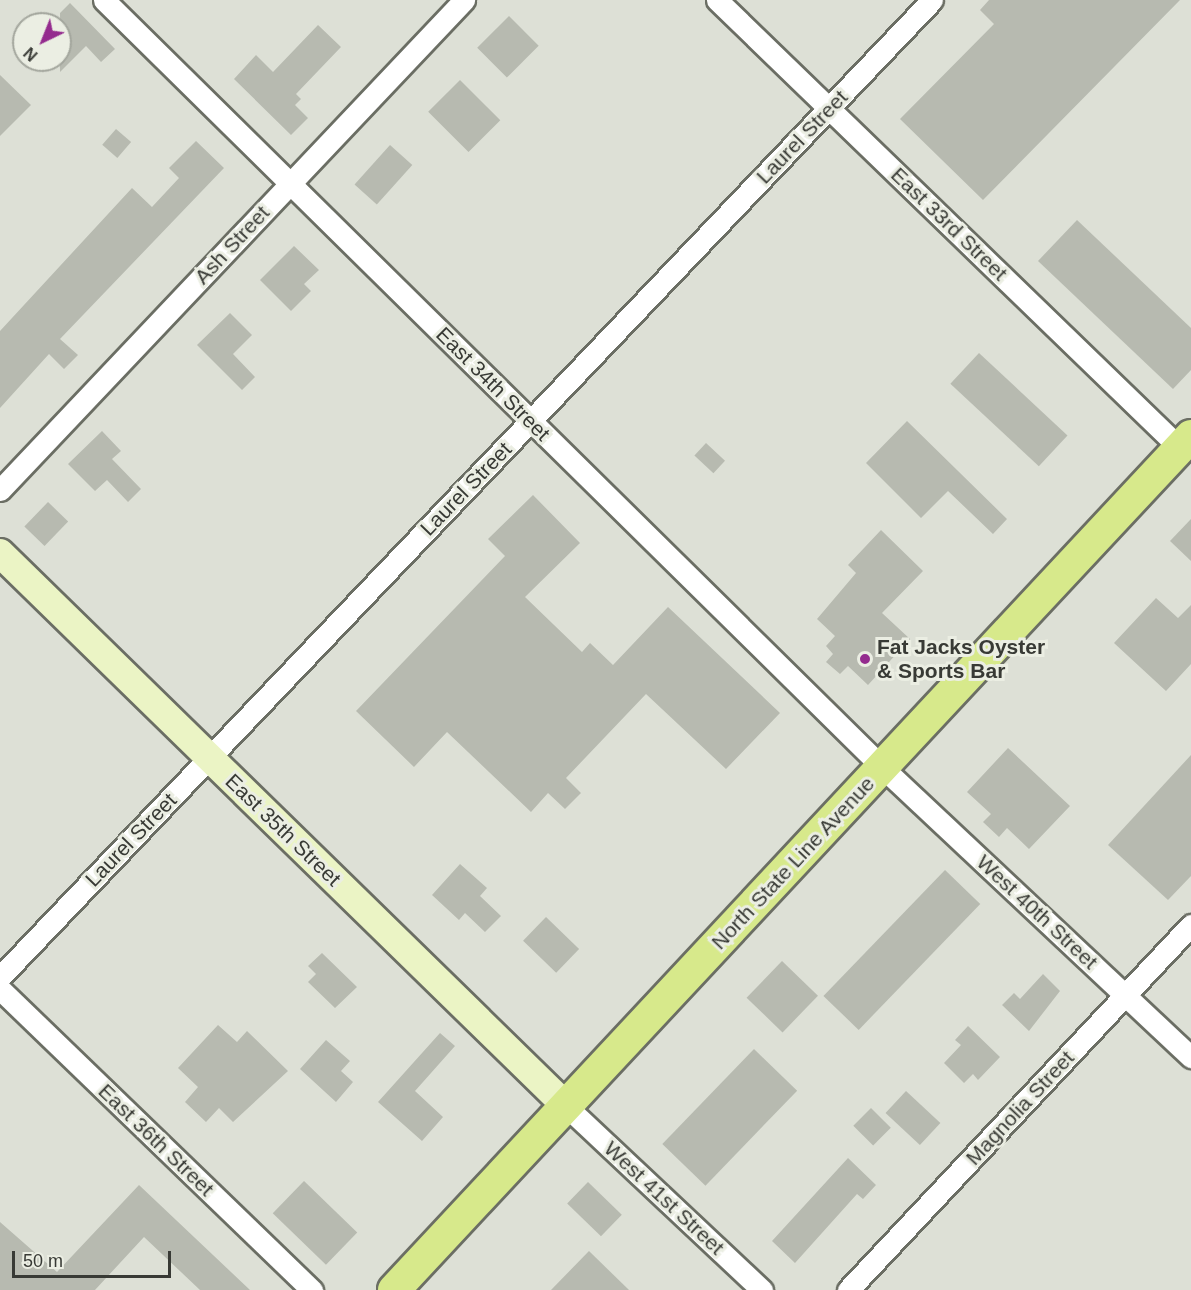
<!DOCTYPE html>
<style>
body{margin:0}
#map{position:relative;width:1191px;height:1290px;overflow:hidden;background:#dde0d6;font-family:Arial,sans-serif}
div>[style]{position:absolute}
.building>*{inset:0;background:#b7bab0;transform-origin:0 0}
.roads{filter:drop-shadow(2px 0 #6b6e64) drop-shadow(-2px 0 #6b6e64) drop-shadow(0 2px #6b6e64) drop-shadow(0 -2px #6b6e64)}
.street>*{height:21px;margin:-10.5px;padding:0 10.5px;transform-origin:10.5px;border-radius:10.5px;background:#fff}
.secondary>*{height:28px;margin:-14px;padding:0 14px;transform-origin:14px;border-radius:14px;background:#ebf4c5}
.primary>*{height:32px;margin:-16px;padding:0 16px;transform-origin:16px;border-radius:16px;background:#d7e98b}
.dots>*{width:16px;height:16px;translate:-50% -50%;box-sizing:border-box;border:3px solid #ebeee3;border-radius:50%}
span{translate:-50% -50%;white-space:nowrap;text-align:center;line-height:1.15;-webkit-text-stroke:6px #ebeee3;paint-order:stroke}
.street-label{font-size:21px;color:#383a35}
.poi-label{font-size:21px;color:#383a35;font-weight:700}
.left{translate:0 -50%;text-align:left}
.north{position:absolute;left:12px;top:12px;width:60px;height:60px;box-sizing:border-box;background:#ebeee3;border:2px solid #a3a69d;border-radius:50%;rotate:223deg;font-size:16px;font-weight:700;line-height:24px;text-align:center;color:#383a35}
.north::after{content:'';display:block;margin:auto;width:21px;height:27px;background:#942b8e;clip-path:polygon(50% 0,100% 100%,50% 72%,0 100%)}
.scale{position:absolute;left:12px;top:1251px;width:159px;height:27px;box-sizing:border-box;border:3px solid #383a35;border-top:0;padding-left:8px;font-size:18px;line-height:21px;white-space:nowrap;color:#383a35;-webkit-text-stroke:4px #ebeee3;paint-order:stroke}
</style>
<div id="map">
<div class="building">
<div style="clip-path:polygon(989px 0,1180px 0,983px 200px,900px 119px,994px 24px,980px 10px)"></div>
<div style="clip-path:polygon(70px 3px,115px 49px,101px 62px,86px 46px,60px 72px,60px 13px)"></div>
<div style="left:509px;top:16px;width:42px;height:45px;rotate:45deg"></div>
<div style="clip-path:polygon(318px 25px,341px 47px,296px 94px,301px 99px,295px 105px,308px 118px,291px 135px,234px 79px,256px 55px,273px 72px)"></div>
<div style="clip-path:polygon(0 75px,31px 105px,0 136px)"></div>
<div style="left:460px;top:80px;width:57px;height:45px;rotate:45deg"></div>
<div style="left:116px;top:129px;width:20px;height:21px;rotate:41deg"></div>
<div style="clip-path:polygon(196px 141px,224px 168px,60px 339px,78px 355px,64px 369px,49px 354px,0 408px,0 331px,132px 188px,152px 207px,179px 178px,169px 168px)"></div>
<div style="left:390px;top:145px;width:30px;height:53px;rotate:42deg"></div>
<div style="clip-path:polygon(1077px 220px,1191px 328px,1191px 370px,1173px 389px,1038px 261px)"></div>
<div style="clip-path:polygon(294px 246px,319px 270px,304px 284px,311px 291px,291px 311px,260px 280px)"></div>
<div style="clip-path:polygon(230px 313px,252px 335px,233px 354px,255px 377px,242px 390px,197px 345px)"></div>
<div style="left:979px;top:353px;width:121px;height:42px;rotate:43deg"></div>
<div style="clip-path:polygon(907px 421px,1007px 519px,993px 534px,948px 491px,921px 518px,866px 463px)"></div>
<div style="clip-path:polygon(102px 431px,121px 451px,112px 459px,141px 489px,128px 502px,107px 480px,95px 491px,68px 464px)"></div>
<div style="left:706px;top:443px;width:26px;height:17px;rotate:43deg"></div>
<div style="clip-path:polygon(533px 495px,580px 543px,525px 597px,582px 652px,590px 643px,613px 665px,668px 607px,780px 713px,726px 769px,646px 694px,566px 778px,581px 793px,565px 809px,548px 793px,531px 812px,447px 732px,414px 767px,356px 711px,505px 556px,488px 539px)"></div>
<div style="left:48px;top:502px;width:28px;height:34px;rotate:44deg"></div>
<div style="clip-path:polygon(1191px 519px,1191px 561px,1170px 541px)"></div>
<div style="clip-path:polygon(881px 530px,923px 571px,882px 613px,910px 639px,868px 685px,848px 666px,840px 674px,826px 662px,833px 654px,826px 646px,835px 636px,817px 619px,856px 573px,848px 565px)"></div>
<div style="clip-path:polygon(1156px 598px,1178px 618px,1191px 605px,1191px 664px,1166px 691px,1114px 643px)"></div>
<div style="clip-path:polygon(1008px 748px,1070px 806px,1029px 849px,1007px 828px,999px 837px,983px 822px,991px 814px,967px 792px)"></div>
<div style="clip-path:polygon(1191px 755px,1191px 876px,1168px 900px,1108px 845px)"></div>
<div style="clip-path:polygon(460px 864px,487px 888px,480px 896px,501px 916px,485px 932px,465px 913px,459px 920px,432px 895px)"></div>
<div style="left:945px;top:870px;width:49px;height:175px;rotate:44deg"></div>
<div style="left:546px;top:917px;width:46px;height:33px;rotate:44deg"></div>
<div style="clip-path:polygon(322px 953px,357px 987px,335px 1008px,308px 982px,316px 974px,308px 966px)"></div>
<div style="left:782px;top:961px;width:50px;height:51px;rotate:44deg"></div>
<div style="clip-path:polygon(1043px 974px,1060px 991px,1029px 1031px,1002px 1005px,1014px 993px,1020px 999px)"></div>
<div style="clip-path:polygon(218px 1025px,237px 1042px,247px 1031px,288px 1071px,233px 1122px,219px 1108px,206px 1122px,185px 1102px,198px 1087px,178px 1068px)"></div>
<div style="clip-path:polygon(968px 1026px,1000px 1057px,978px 1080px,973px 1074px,964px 1083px,944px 1063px,961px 1045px,955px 1040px)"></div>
<div style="clip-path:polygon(440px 1033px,455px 1046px,415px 1091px,443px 1117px,422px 1141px,378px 1102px)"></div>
<div style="clip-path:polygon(326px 1040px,350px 1061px,341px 1071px,353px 1082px,336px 1102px,300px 1069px)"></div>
<div style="left:754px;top:1049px;width:60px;height:132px;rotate:44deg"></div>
<div style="left:906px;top:1091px;width:47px;height:30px;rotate:43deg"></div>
<div style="left:871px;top:1108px;width:28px;height:25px;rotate:45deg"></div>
<div style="clip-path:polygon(848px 1158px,876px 1185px,863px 1199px,857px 1194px,795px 1263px,772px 1241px)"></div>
<div style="left:304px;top:1181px;width:74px;height:45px;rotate:44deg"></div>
<div style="left:588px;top:1182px;width:47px;height:30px;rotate:44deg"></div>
<div style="clip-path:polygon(139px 1185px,250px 1290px,200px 1290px,144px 1237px,95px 1290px,0 1290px,0 1222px,57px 1272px)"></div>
<div style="clip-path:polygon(589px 1251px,629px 1290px,551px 1290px)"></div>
</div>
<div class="roads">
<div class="street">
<div style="left:104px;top:0;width:1093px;rotate:44.59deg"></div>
<div style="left:882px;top:767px;width:424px;rotate:43.2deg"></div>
<div style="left:717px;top:0;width:644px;rotate:44.06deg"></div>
<div style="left:0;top:490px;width:675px;rotate:-46.56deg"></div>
<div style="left:0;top:977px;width:1350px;rotate:-46.35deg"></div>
<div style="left:0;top:989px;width:434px;rotate:44deg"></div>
<div style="left:566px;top:1106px;width:269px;rotate:43.2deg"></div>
<div style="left:848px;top:1290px;width:501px;rotate:-46.78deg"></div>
</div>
<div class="secondary">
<div style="left:0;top:553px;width:791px;rotate:44.33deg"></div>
</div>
<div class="primary">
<div style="left:394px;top:1290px;width:1168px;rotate:-46.98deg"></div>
</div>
</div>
<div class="dots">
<div style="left:865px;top:659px;background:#942b8e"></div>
</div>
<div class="street-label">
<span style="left:802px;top:137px;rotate:-46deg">Laurel Street</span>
<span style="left:949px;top:224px;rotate:44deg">East 33rd Street</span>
<span style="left:232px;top:245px;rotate:-47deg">Ash Street</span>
<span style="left:493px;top:384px;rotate:45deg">East 34th Street</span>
<span style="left:466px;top:489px;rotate:-46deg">Laurel Street</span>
<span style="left:283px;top:830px;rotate:44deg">East 35th Street</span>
<span style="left:131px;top:840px;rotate:-46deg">Laurel Street</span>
<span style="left:793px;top:863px;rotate:-47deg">North State Line Avenue</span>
<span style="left:1037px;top:912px;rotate:43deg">West 40th Street</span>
<span style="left:1020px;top:1108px;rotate:-47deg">Magnolia Street</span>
<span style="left:156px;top:1140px;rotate:44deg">East 36th Street</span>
<span style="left:664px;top:1198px;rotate:43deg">West 41st Street</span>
</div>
<div class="poi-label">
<span class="left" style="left:877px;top:659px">Fat Jacks Oyster<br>&amp; Sports Bar</span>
</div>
<div class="north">N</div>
<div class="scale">50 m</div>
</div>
